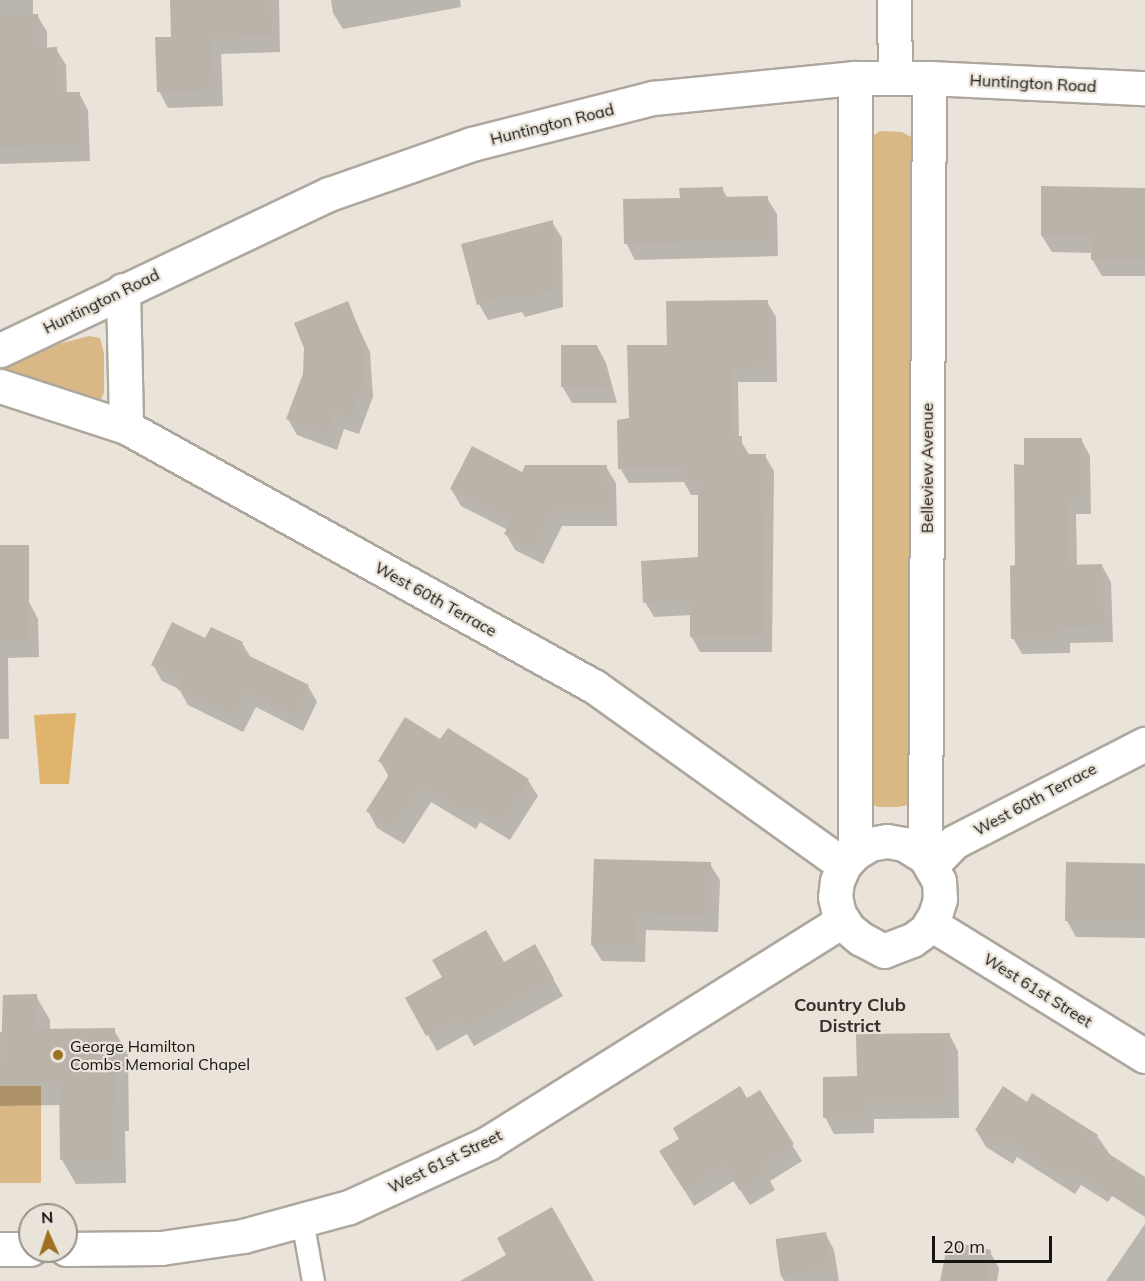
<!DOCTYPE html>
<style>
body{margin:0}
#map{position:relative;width:1145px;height:1281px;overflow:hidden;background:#e9e3d9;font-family:Mulish,sans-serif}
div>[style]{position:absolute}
.green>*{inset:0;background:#dab885;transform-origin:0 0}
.water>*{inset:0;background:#e0b46d}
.shadow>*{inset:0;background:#0003}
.building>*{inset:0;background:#b9b3aa;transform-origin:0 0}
.roads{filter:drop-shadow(2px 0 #ada79e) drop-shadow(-2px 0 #ada79e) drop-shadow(0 2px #ada79e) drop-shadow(0 -2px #ada79e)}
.lane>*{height:21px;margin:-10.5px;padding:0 10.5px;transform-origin:10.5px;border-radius:10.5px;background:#fff}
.street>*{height:33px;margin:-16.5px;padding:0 16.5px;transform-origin:16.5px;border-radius:16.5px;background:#fff}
.dots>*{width:16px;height:16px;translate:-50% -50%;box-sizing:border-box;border:3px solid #e9e3d9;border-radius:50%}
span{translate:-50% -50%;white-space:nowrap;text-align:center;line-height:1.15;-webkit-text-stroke:4.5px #e9e3d9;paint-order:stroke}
.street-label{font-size:16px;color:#171411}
.poi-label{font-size:16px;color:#171411}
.left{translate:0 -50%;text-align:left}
.neighbourhood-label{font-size:18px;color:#353029;font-weight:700}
.north{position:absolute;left:18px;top:1203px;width:60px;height:60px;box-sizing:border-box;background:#e9e3d9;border:2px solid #959089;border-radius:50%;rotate:357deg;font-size:16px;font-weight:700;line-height:24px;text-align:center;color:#171411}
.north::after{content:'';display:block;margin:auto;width:21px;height:27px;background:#9d7121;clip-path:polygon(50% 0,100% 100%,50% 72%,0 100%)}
.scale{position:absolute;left:932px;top:1236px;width:120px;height:27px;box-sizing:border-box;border:3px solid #171411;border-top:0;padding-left:8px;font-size:18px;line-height:21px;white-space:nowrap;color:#171411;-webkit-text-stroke:4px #e9e3d9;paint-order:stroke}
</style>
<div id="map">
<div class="green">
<div style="clip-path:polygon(880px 131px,902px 132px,911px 137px,916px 152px,912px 797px,908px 805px,898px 807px,877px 807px,870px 802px,871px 137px)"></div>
<div style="clip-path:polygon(89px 336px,100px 338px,104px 354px,104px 393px,100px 401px,0 370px,2px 359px)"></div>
<div style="left:0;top:1086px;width:41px;height:97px"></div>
</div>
<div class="water">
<div style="clip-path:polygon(76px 713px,69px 784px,40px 784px,34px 715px)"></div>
</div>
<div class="shadow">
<div style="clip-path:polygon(0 0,33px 0,33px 15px,37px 15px,47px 32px,47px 49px,56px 49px,66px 65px,67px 94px,79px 93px,88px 110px,90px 161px,0 164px)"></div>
<div style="clip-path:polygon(171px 0,279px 0,280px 52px,221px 54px,223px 106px,168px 108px,159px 91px,172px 38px)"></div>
<div style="clip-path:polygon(331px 0,460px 0,461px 7px,343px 29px,333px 13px)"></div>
<div style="clip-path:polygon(722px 188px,728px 199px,767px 198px,777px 214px,778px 256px,635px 260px,626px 243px,681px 199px)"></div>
<div style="clip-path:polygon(1145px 189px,1145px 276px,1102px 276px,1092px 259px,1092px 253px,1052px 252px,1042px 236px)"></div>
<div style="clip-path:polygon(552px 222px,562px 238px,563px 307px,525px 317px,522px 312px,488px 320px,479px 304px)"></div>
<div style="clip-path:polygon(767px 302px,776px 317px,777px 382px,738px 382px,739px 438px,750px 456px,765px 456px,774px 471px,772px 652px,700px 652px,691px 636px,691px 615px,654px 617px,645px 602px,700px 558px,699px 495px,691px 495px,684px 482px,629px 483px,620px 468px,630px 420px,668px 347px)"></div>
<div style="clip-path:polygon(347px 303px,370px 352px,373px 397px,359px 434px,344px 429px,337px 450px,297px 435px,288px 419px,305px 374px)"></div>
<div style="clip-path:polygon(597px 346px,606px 363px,617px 403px,572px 403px,562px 386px)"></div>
<div style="clip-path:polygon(1081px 439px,1090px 456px,1091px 514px,1076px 514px,1077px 566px,1102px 566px,1111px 582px,1113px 642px,1070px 643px,1070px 653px,1022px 654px,1013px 638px,1026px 466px)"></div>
<div style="clip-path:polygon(606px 467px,616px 483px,617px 526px,562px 526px,543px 564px,515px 550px,506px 534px,508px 530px,461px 506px,451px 489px,522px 474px)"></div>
<div style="clip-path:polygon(0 581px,29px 602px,38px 619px,39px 657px,8px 658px,9px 739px,0 739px)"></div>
<div style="clip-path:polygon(206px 640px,242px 643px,251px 658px,308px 686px,317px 702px,303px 731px,256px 707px,243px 732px,188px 705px,179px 689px,162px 681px,153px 665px)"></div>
<div style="clip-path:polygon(441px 742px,528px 780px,538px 796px,510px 840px,480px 822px,476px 829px,431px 802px,404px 844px,377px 828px,368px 811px,389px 777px,380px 761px)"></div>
<div style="clip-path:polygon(595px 860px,710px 864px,720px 880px,718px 932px,646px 930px,645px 962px,602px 961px,592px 945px)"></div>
<div style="clip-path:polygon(1145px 864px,1145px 938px,1076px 937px,1067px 921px)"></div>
<div style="clip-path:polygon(534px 946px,563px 996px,474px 1046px,467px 1034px,437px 1051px,407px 998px,444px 978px,503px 964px)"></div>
<div style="clip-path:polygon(36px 996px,50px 1020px,50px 1031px,114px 1030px,128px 1054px,129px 1131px,125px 1131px,126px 1183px,76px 1184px,62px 1160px,61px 1105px,0 1106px,0 1032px,4px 1032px)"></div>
<div style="clip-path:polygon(949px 1034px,958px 1051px,959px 1118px,874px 1119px,874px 1133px,834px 1134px,825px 1117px,858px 1078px)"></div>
<div style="clip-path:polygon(1033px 1095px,1097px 1136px,1125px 1176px,1108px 1202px,1081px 1185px,1075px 1194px,1017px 1157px,1013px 1164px,986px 1147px,976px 1130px,1027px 1104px)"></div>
<div style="clip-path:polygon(747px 1100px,792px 1145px,802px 1161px,770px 1181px,775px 1190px,750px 1205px,734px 1181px,694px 1206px,671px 1168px,681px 1139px)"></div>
<div style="clip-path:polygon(1145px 1224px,1145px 1281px,1106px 1281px)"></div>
<div style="clip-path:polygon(825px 1233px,834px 1250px,839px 1281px,784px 1281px,781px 1276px)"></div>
<div style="clip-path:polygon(990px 1252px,999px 1268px,997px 1281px,941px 1281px)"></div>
</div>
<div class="building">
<div style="clip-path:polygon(170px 0,271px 0,272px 36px,212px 38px,214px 90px,157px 92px,155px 37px,171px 37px)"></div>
<div style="clip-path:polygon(38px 14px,39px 48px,57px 47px,58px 92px,80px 92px,81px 145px,0 147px,0 15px)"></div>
<div style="clip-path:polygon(1041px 186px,1145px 188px,1145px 260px,1091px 260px,1091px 237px,1041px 236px)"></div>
<div style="clip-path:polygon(723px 187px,723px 197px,768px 196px,770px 240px,624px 244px,623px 199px,680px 198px,679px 188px)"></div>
<div style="clip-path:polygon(553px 220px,554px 290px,514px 301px,512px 295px,477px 305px,461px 244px)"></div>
<div style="clip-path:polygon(768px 300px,769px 367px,731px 368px,731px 436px,742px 436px,742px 454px,766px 454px,764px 637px,690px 637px,690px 599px,643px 603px,641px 561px,698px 557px,698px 480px,681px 480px,681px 467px,618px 469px,617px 420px,629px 418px,627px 345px,667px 345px,666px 301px)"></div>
<div style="clip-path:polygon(348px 301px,361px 334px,365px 380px,350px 418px,335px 413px,327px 434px,286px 419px,303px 374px,304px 348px,294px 323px)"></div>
<div style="clip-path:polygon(561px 345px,597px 345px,608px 387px,561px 387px)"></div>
<div style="clip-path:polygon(1024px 438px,1082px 438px,1082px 498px,1068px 498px,1069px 565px,1102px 564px,1104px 626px,1061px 627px,1061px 637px,1011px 639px,1010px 566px,1015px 565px,1014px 464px,1024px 465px)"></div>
<div style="clip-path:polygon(472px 446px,522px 472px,525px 465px,607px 465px,608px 510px,553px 510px,533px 549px,504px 534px,511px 521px,450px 489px)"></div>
<div style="left:0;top:545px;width:29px;height:97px"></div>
<div style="clip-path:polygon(172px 622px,205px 638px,211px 627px,243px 642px,239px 651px,309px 685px,294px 715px,246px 692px,234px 716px,177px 689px,182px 679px,151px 665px)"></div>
<div style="clip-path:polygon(405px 717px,440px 739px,448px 728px,529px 779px,501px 825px,471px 806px,466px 814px,421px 786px,395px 829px,366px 811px,392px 770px,378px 761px)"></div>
<div style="clip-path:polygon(594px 859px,711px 862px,710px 916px,637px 914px,636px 946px,591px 945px)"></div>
<div style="left:1066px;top:862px;width:79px;height:59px;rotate:1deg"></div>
<div style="clip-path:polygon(486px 930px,504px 962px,535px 944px,554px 979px,463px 1030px,456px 1019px,426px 1036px,405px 998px,442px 977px,432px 960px)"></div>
<div style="clip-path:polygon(37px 994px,37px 1029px,115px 1028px,116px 1107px,112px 1107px,113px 1160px,60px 1160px,59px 1081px,0 1082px,3px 995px)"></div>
<div style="clip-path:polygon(950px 1033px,950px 1102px,865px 1103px,865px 1117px,823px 1118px,823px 1077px,857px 1076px,856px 1034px)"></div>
<div style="clip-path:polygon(740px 1086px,747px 1098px,760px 1090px,794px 1144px,761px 1164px,767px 1173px,739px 1190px,724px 1165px,684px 1190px,659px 1151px,679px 1139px,673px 1128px)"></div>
<div style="clip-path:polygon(1003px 1086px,1027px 1102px,1032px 1093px,1098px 1135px,1092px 1143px,1145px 1177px,1145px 1217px,1072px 1170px,1066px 1179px,1007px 1141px,1003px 1149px,975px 1130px)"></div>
<div style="clip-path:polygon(552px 1207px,594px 1281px,460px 1281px,506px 1255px,497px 1238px)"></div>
<div style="left:826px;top:1232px;width:37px;height:51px;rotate:82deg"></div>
<div style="clip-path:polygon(948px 1241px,991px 1250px,986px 1281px,940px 1281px)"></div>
</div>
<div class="roads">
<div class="lane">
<div style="left:302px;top:1220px;width:62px;rotate:79.8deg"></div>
</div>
<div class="street">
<div style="left:894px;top:0;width:78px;rotate:89.3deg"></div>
<div style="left:123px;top:290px;width:137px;rotate:88.7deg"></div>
<div style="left:0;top:350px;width:364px;rotate:-25.4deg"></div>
<div style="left:329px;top:194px;width:151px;rotate:-19.3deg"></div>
<div style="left:472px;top:144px;width:187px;rotate:-14.3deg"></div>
<div style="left:653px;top:98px;width:203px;rotate:-5.7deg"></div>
<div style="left:855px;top:78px;width:74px"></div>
<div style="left:929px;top:78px;width:216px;rotate:2.7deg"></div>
<div style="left:0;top:386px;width:133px;rotate:18deg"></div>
<div style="left:126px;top:427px;width:536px;rotate:29deg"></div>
<div style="left:595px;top:687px;width:306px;rotate:35.6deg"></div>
<div style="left:887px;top:841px;width:17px;rotate:10deg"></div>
<div style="left:904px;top:844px;width:25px;rotate:32deg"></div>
<div style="left:925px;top:857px;width:28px;rotate:60deg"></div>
<div style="left:939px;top:881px;width:18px;rotate:87deg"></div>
<div style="left:940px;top:899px;width:17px;rotate:107deg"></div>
<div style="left:935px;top:915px;width:17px;rotate:121deg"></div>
<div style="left:926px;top:930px;width:17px;rotate:144deg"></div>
<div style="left:912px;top:940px;width:30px;rotate:159deg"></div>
<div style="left:884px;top:951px;width:26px;rotate:-152deg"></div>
<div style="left:861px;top:939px;width:17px;rotate:-140deg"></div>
<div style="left:848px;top:928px;width:17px;rotate:-123deg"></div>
<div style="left:839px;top:914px;width:17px;rotate:-103deg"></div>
<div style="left:835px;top:897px;width:16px;rotate:-83deg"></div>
<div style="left:837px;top:881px;width:17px;rotate:-66deg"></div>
<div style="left:844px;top:865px;width:16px;rotate:-47deg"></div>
<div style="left:855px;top:853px;width:17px;rotate:-31deg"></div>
<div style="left:870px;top:844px;width:17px;rotate:-10deg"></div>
<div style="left:855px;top:853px;width:775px;rotate:-90deg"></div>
<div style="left:925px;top:857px;width:779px;rotate:-89.71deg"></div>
<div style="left:932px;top:865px;width:32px;rotate:-46deg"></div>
<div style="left:954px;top:842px;width:215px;rotate:-27.2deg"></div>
<div style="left:931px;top:924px;width:251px;rotate:31.7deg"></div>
<div style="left:0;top:1249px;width:30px"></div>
<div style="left:66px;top:1249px;width:95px;rotate:-0.6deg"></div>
<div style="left:161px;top:1248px;width:83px;rotate:-8.3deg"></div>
<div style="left:243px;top:1236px;width:110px;rotate:-15.3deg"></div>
<div style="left:349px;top:1207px;width:153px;rotate:-24.7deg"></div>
<div style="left:488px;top:1143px;width:419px;rotate:-32.1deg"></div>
</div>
</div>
<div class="dots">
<div style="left:58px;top:1055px;background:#9d7121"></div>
</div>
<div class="street-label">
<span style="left:1033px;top:83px;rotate:3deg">Huntington Road</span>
<span style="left:552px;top:124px;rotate:-14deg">Huntington Road</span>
<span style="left:101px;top:301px;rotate:-26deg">Huntington Road</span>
<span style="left:927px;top:468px;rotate:-90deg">Belleview Avenue</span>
<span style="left:436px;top:599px;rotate:29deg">West 60th Terrace</span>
<span style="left:1035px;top:799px;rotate:-28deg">West 60th Terrace</span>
<span style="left:1038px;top:990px;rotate:32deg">West 61st Street</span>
<span style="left:445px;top:1161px;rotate:-26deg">West 61st Street</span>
</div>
<div class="poi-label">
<span class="left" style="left:70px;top:1055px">George Hamilton<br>Combs Memorial Chapel</span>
</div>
<div class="neighbourhood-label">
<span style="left:850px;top:1016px">Country Club<br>District</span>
</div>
<div class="north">N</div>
<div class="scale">20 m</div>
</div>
